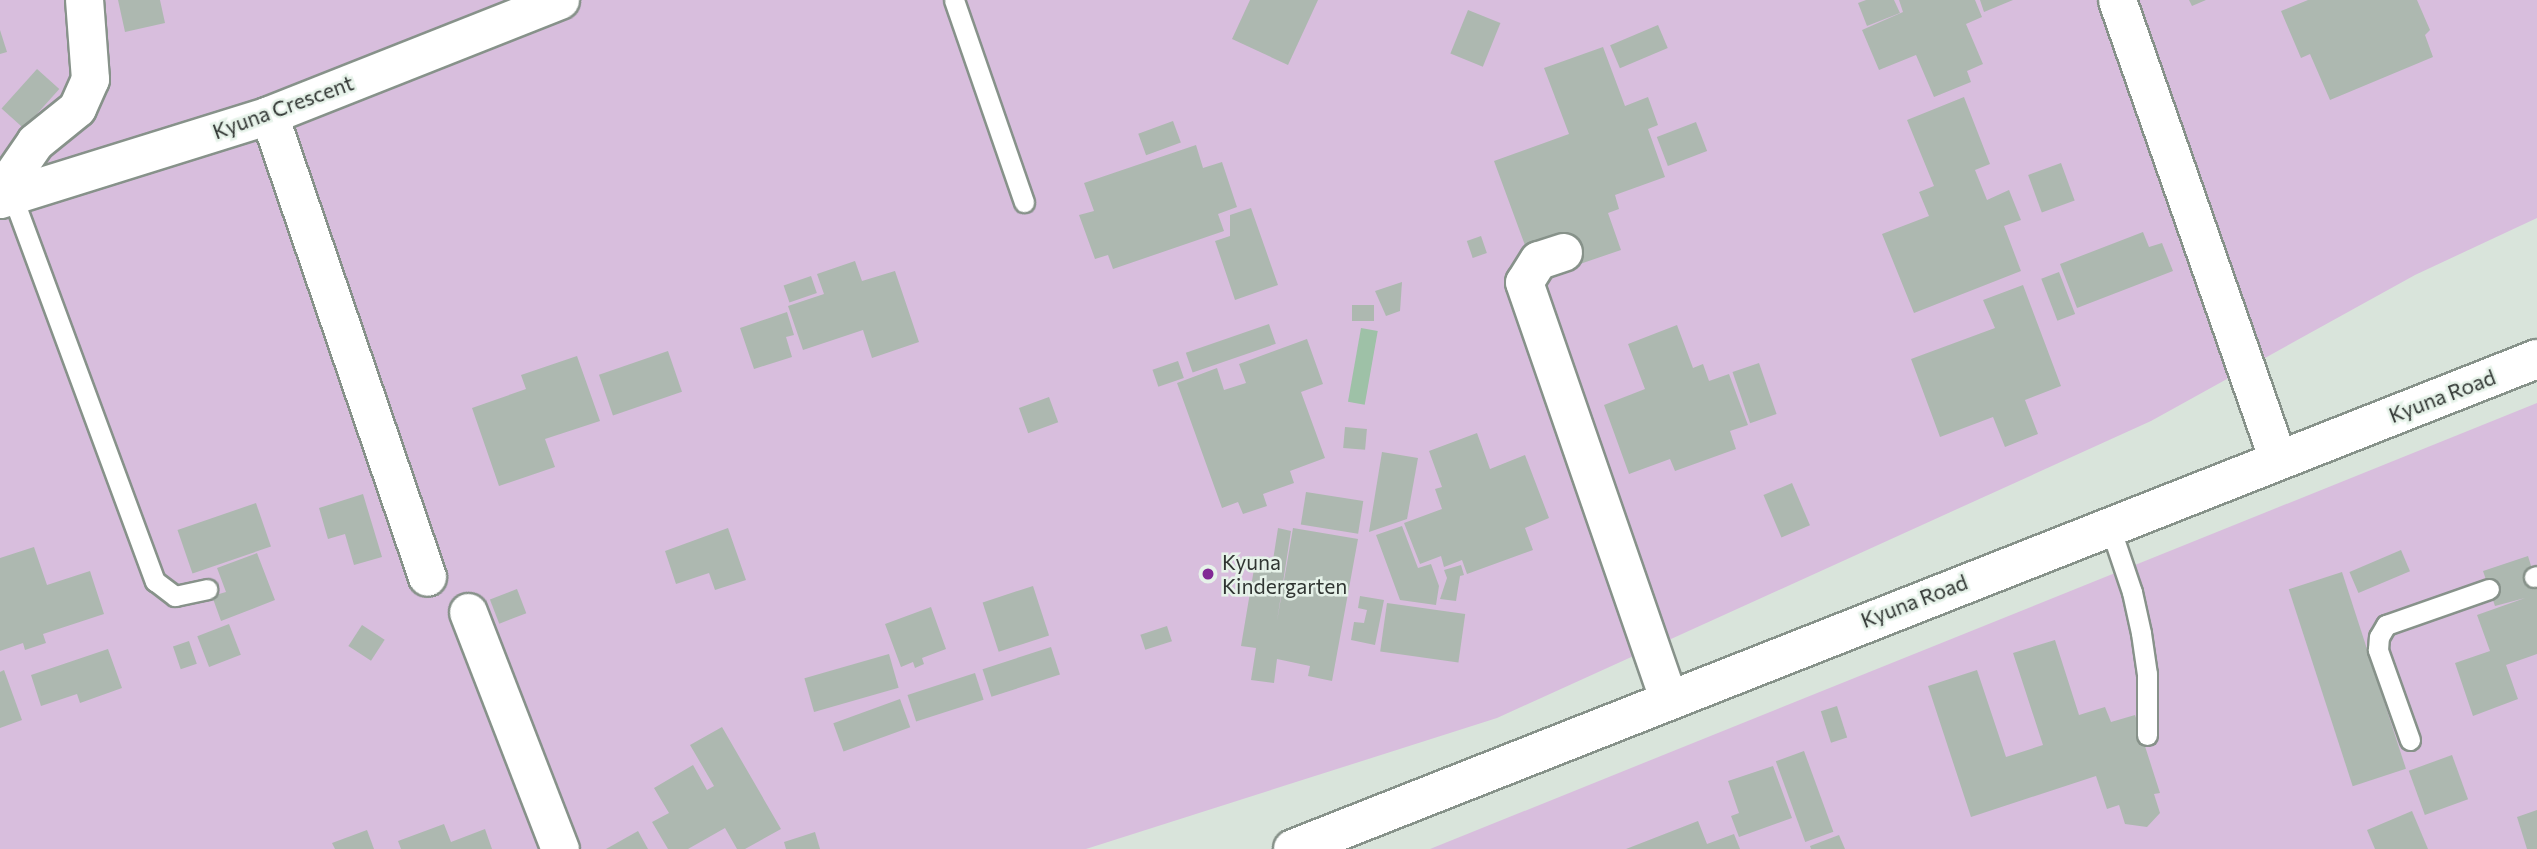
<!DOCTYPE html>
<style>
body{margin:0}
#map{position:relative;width:2537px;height:849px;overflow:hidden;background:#d9e4db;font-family:Commissioner,sans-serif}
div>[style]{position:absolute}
.green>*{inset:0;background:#d8bedd}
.water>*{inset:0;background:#9ec1a7;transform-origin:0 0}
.building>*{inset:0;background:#adb8b0;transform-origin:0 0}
.roads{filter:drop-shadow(2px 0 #87928a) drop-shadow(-2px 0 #87928a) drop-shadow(0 2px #87928a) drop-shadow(0 -2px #87928a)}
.service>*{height:19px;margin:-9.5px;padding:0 9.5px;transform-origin:9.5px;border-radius:9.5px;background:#fff}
.minor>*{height:37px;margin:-18.5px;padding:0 18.5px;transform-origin:18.5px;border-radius:18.5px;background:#fff}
.secondary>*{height:38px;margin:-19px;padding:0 19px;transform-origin:19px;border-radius:19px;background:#fff}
.dots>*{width:19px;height:19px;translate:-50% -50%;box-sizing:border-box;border:4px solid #e6f2e9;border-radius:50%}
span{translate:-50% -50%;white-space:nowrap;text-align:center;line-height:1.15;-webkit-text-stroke:5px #e6f2e9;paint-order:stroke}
.street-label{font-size:21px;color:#303532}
.poi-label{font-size:21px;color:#303532}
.left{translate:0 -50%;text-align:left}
</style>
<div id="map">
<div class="green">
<div style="clip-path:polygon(0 0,2537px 0,2537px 218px,2415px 275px,2151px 421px,1497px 718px,1086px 849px,0 849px)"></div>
<div style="clip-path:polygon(2537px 403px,2537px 849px,1430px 849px)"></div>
</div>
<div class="water">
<div style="left:1361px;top:328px;width:17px;height:75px;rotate:10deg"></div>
</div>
<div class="building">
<div style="clip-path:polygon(118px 0,160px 0,165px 23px,125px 32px)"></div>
<div style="clip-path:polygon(1250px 0,1318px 0,1288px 65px,1232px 39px)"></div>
<div style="clip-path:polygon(1866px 0,1894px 0,1900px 13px,1867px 26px,1858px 3px)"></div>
<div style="clip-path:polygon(1899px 0,1975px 0,1982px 17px,1966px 24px,1983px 64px,1967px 71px,1971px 82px,1934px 97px,1916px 55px,1879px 70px,1862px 30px,1903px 12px)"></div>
<div style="clip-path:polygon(1980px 0,2013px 0,1984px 12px)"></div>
<div style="clip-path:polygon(2189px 0,2206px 0,2192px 6px)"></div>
<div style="clip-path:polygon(2308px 0,2417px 0,2430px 30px,2425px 35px,2433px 57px,2330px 100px,2310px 54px,2301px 58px,2281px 11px)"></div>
<div style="left:1468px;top:10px;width:35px;height:47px;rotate:22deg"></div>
<div style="left:1658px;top:25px;width:25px;height:52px;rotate:67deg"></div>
<div style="clip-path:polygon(0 30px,7px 52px,0 54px)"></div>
<div style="clip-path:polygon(1603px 47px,1625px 106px,1648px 97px,1658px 125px,1648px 129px,1665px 177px,1615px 195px,1619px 209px,1608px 213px,1621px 250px,1577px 265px,1566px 233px,1526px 248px,1494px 161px,1569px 134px,1544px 68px)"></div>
<div style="left:37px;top:69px;width:30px;height:53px;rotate:42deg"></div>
<div style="clip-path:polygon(1964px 97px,1990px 164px,1975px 170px,1987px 200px,2009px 190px,2021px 220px,2004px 226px,2021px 271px,1914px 313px,1882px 234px,1929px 216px,1919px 192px,1934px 186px,1907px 120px)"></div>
<div style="left:1173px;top:121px;width:23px;height:37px;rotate:70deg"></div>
<div style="left:1696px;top:122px;width:31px;height:42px;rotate:69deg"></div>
<div style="clip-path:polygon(1196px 145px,1203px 168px,1222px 162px,1237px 207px,1218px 214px,1224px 231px,1113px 269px,1108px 255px,1095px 259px,1079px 215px,1094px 211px,1084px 183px)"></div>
<div style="left:2061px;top:163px;width:40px;height:35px;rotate:70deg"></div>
<div style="clip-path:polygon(1251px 208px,1278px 285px,1235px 300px,1215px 241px,1230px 236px,1230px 215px)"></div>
<div style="clip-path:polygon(2143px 232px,2149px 247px,2162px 243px,2173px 271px,2077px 308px,2060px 264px)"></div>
<div style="left:1481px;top:236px;width:18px;height:15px;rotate:71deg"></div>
<div style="clip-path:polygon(855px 261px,862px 281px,895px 271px,919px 342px,872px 358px,863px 330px,803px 350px,788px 306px,824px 294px,817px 274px)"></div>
<div style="left:2059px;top:272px;width:45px;height:19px;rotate:69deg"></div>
<div style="left:811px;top:276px;width:18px;height:29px;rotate:71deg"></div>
<div style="clip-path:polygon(1402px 282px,1400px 311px,1386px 316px,1375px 291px)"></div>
<div style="clip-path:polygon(2023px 285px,2061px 386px,2025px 400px,2038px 434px,2005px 447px,1993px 417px,1940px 437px,1911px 359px,1995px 328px,1983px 300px)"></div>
<div style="left:1352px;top:305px;width:22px;height:16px"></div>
<div style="clip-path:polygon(787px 312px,794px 335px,786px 337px,792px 357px,754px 369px,740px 328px)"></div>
<div style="left:1269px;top:324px;width:21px;height:88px;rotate:71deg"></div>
<div style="clip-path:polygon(1677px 325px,1693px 368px,1703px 364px,1709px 381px,1729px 374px,1748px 425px,1730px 431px,1736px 449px,1675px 471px,1670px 459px,1629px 474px,1604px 405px,1645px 389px,1628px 344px)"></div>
<div style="clip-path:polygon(1307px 339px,1323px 384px,1301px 392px,1325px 458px,1290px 471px,1294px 483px,1263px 494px,1267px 506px,1243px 514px,1238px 502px,1222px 508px,1177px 383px,1217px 368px,1224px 390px,1246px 383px,1239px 364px)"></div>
<div style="left:668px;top:351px;width:43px;height:73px;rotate:71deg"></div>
<div style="clip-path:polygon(577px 356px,600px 421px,545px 439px,555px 467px,499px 486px,472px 408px,526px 389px,521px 375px)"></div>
<div style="left:1178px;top:361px;width:18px;height:27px;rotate:71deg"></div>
<div style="left:1759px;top:363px;width:54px;height:28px;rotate:71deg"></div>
<div style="left:1049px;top:397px;width:27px;height:32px;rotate:70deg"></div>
<div style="left:1345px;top:427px;width:22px;height:21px;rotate:5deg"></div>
<div style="clip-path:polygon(1477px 433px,1490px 469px,1525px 455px,1549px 518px,1525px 528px,1533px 550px,1467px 574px,1462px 560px,1444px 567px,1441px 556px,1420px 564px,1404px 523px,1442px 509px,1435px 489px,1442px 487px,1429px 451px)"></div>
<div style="clip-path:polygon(1382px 452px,1418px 458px,1407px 519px,1369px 532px)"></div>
<div style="left:1792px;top:483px;width:46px;height:31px;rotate:67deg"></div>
<div style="left:1306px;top:492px;width:58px;height:33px;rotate:9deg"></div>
<div style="clip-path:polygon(363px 494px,382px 557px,354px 565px,345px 534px,328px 539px,319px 508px)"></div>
<div style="left:256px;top:503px;width:46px;height:83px;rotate:71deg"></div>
<div style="clip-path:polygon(1402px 526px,1418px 568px,1431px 564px,1439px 586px,1436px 605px,1400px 600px,1376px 535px)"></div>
<div style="clip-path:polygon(728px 528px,746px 580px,715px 590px,709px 573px,676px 584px,665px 551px)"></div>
<div style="clip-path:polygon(1278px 528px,1291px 531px,1277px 621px,1293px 528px,1358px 539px,1332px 681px,1308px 676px,1310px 666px,1277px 659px,1274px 683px,1251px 680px,1256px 648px,1241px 646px,1256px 557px,1273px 560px)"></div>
<div style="clip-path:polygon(34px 547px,47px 585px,90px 571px,104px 614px,43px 634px,46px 643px,25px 650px,23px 643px,0 651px,0 558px)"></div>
<div style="left:2401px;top:550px;width:23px;height:56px;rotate:67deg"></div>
<div style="clip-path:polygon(257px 553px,275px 600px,221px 621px,212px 596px,226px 592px,217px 568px)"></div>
<div style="clip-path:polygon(2528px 556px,2537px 585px,2537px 654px,2506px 665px,2518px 699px,2473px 716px,2455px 663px,2490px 651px,2477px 615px,2525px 598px,2495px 606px,2483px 571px)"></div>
<div style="clip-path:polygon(1461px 565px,1464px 575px,1460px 576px,1456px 601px,1440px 599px,1447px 578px,1444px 570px)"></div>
<div style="left:2342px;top:572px;width:207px;height:56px;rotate:72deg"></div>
<div style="left:1033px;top:586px;width:52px;height:53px;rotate:72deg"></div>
<div style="left:517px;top:589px;width:26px;height:29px;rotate:69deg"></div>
<div style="clip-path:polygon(1360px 596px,1384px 600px,1375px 645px,1351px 640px,1354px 622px,1364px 623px,1367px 610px,1358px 608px)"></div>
<div style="left:1387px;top:603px;width:79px;height:49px;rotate:8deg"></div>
<div style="clip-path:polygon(931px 607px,946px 649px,922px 658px,924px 664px,915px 668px,913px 662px,901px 667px,885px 624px)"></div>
<div style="left:229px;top:624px;width:33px;height:34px;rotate:69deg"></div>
<div style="left:362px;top:625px;width:27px;height:25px;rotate:33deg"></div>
<div style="left:1167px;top:626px;width:16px;height:28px;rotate:72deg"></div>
<div style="clip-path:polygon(2055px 640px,2079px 715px,2105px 707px,2111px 722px,2135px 715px,2160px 793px,2154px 794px,2160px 813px,2147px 827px,2125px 824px,2119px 805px,2107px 809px,2096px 776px,1971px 817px,1928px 686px,1977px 670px,2006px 757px,2043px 745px,2013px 653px)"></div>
<div style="left:189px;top:641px;width:24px;height:17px;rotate:71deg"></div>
<div style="left:1051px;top:647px;width:29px;height:72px;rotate:72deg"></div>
<div style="clip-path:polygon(108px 649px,122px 688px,80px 703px,77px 694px,41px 706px,31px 675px)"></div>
<div style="left:889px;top:654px;width:35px;height:88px;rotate:74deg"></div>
<div style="clip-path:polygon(4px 670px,22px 720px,0 728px,0 672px)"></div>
<div style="left:975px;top:673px;width:28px;height:71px;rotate:72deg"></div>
<div style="left:900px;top:699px;width:30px;height:71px;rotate:70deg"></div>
<div style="left:1837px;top:706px;width:33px;height:17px;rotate:72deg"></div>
<div style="clip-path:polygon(722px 727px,781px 829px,745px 849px,737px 849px,725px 828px,688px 849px,668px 849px,652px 822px,669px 813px,654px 788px,693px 765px,707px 790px,714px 786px,690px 745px)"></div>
<div style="left:1804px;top:751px;width:86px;height:30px;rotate:70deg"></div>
<div style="left:2452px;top:755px;width:47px;height:46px;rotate:70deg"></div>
<div style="clip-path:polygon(1773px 766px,1792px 818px,1739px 837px,1731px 816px,1739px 813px,1728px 781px)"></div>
<div style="clip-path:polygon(2537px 810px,2537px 849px,2527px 849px,2517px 817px)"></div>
<div style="clip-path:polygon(2412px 811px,2428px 849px,2375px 849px,2367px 830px)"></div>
<div style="clip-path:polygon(1698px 821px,1707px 844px,1734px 834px,1740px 849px,1626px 849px)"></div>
<div style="clip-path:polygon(444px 824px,451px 842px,485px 829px,492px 849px,401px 849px,398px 841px)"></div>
<div style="clip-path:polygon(367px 830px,374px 849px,335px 849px,332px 843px)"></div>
<div style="clip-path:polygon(638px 831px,648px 849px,606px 849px)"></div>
<div style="clip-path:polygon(815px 832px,820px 849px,786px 849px,784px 842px)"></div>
<div style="clip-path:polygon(1839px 835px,1845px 849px,1811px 849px,1810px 846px)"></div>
</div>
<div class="roads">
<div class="service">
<div style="left:954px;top:0;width:214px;rotate:70.9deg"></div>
<div style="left:12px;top:195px;width:412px;rotate:69.7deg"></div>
<div style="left:155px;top:581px;width:25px;rotate:37deg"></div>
<div style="left:175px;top:596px;width:33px;rotate:-12deg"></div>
<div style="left:2109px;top:524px;width:72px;rotate:71.3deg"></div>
<div style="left:2132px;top:592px;width:42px;rotate:77.6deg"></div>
<div style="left:2141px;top:633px;width:41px;rotate:81.7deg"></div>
<div style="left:2147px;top:674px;width:61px;rotate:90deg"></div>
<div style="left:2534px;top:577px;width:3px;rotate:-18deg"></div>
<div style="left:2410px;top:740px;width:96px;rotate:-109.6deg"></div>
<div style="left:2378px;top:650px;width:13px;rotate:-86deg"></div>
<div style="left:2379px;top:637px;width:14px;rotate:-60deg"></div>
<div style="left:2386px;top:625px;width:109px;rotate:-19.3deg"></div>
</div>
<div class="minor">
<div style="left:2117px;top:0;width:486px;rotate:70.7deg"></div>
<div style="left:269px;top:115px;width:488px;rotate:71.1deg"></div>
<div style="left:0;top:193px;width:62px;rotate:-55.5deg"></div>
<div style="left:35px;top:142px;width:54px;rotate:-39deg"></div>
<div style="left:77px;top:108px;width:32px;rotate:-66deg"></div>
<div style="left:90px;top:79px;width:79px;rotate:-94.3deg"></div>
<div style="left:0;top:199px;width:282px;rotate:-17.3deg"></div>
<div style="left:269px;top:115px;width:313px;rotate:-21.6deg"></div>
<div style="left:1563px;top:252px;width:26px;rotate:162deg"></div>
<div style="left:1538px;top:260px;width:26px;rotate:122deg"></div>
<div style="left:1524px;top:282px;width:442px;rotate:70.9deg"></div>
<div style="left:468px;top:612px;width:254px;rotate:68.8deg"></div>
</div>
<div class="secondary">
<div style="left:1293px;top:849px;width:1337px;rotate:-21.5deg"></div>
</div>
</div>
<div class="dots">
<div style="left:1208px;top:574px;background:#822995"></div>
</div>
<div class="street-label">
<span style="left:283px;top:107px;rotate:-20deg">Kyuna Crescent</span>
<span style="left:2442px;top:396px;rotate:-21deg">Kyuna Road</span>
<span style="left:1914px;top:601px;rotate:-21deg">Kyuna Road</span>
</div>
<div class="poi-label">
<span class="left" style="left:1222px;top:574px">Kyuna<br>Kindergarten</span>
</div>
</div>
